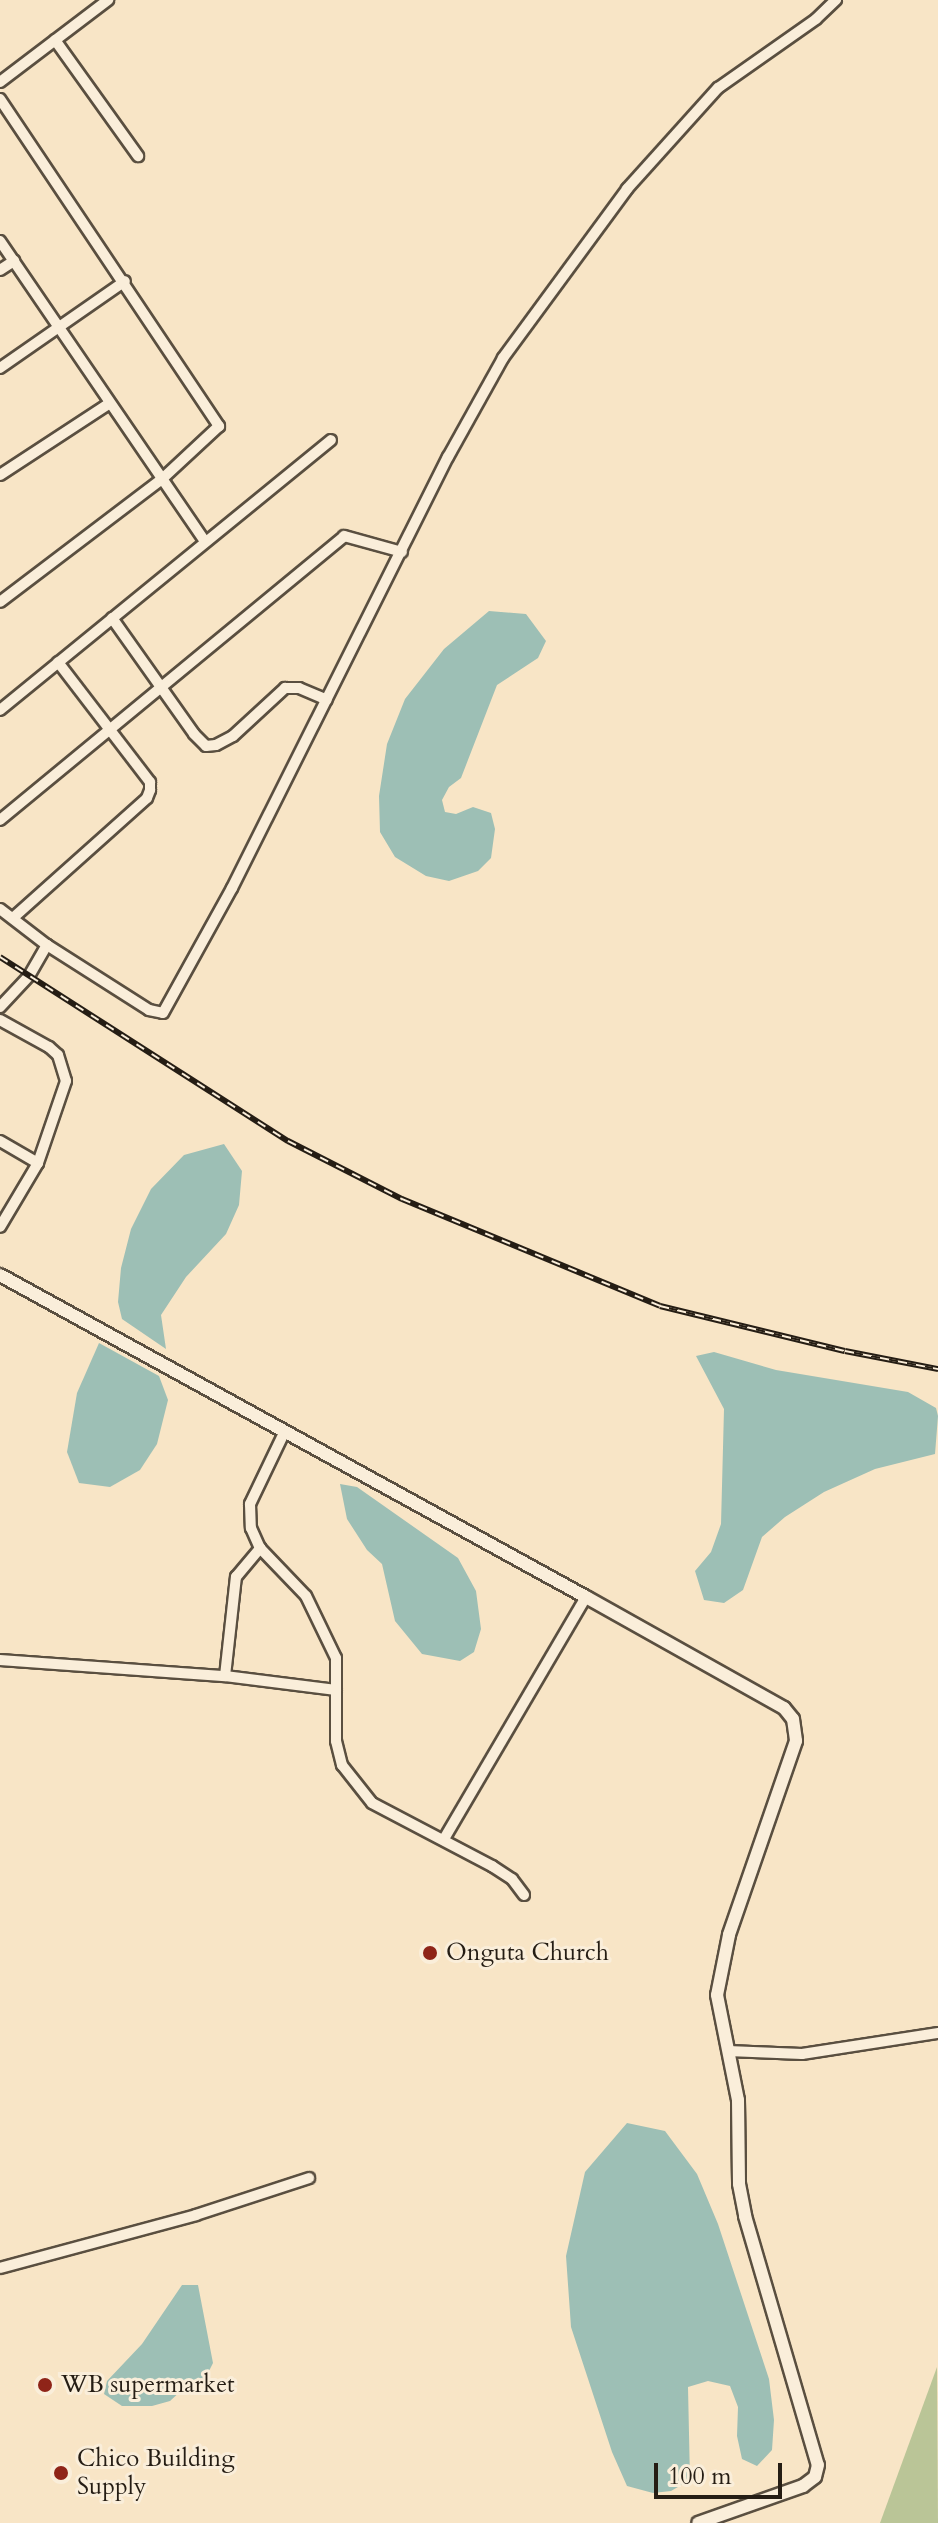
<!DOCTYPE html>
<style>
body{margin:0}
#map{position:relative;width:938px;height:2523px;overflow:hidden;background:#f8e5c6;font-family:Cardo,serif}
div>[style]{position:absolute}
.green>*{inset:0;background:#bac597}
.water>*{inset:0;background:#9dbfb5}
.roads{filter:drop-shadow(2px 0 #5a4f40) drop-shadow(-2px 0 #5a4f40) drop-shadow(0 2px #5a4f40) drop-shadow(0 -2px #5a4f40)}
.minor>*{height:10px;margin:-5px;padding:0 5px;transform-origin:5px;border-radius:5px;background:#faeeda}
.tertiary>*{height:12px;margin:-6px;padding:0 6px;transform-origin:6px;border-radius:6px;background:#faeeda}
.rail>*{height:6px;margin-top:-3px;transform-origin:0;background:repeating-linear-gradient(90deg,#faeeda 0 9px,#251d14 0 18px);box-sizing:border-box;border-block:2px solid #251d14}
.dots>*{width:22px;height:22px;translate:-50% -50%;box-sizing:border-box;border:4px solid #faeeda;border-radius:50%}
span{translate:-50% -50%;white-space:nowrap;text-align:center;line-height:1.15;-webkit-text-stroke:6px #faeeda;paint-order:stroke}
.poi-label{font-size:24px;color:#251d14}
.left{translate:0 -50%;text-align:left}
.scale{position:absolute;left:654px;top:2463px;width:128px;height:36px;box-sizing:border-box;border:4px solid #251d14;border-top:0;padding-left:10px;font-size:24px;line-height:28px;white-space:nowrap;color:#251d14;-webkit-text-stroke:6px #faeeda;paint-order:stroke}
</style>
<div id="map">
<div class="green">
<div style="clip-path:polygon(937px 2367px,938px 2523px,880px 2523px)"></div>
</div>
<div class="water">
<div style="clip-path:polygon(489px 611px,526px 614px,546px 641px,538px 658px,497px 685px,461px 778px,449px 787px,442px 800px,445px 812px,456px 814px,473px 807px,491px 813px,495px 829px,491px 858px,478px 871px,449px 881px,426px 876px,395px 857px,380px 832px,379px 796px,387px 744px,405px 699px,444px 649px)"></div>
<div style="clip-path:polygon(224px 1144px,242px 1171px,239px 1205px,226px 1234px,186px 1277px,161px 1315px,166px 1349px,122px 1319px,118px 1302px,121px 1268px,131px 1229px,151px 1189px,184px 1155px)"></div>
<div style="clip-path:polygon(99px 1343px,159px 1376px,168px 1400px,157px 1444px,140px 1470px,110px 1487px,79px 1483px,67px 1452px,77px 1393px)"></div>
<div style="clip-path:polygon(714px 1352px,776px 1370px,908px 1392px,936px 1408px,938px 1416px,935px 1454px,875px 1469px,824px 1492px,785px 1517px,762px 1537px,743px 1590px,724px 1603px,704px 1600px,695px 1571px,711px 1552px,721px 1524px,724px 1409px,696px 1356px)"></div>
<div style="clip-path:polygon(340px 1484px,357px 1487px,458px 1558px,476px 1591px,481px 1629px,474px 1652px,460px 1661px,422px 1654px,395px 1621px,382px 1564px,367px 1550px,347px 1519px)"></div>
<div style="clip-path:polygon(627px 2123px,665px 2131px,697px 2174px,718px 2224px,769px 2379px,774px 2420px,772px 2450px,757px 2466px,742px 2459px,737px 2436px,738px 2407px,730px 2386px,708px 2381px,688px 2387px,690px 2480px,671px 2491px,653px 2493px,627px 2486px,612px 2452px,571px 2327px,566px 2256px,585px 2172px)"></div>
<div style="clip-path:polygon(182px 2285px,198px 2285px,213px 2363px,205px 2379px,182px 2390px,170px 2401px,152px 2406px,122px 2406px,104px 2394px,107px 2381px,142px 2344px)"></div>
</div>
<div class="roads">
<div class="minor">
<div style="left:55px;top:40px;width:143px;rotate:54.4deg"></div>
<div style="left:0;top:82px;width:136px;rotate:-37.2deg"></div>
<div style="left:0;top:99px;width:394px;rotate:56.2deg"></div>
<div style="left:219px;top:426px;width:78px;rotate:137.1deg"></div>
<div style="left:162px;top:479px;width:203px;rotate:142.8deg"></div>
<div style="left:0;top:241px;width:362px;rotate:55.7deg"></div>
<div style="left:0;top:270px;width:17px;rotate:-33deg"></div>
<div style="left:0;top:368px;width:152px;rotate:-34.8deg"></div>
<div style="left:0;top:475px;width:131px;rotate:-33.2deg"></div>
<div style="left:112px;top:618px;width:142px;rotate:54.7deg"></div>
<div style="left:194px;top:734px;width:17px;rotate:45deg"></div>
<div style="left:206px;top:746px;width:10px;rotate:-6deg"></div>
<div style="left:216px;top:745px;width:19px;rotate:-28deg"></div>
<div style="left:233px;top:736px;width:71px;rotate:-42.7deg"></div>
<div style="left:285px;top:688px;width:14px"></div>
<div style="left:299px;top:688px;width:30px;rotate:23deg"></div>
<div style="left:0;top:710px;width:427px;rotate:-39.2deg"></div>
<div style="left:0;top:820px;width:446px;rotate:-39.5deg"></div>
<div style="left:344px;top:536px;width:60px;rotate:15.4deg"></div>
<div style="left:0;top:909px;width:59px;rotate:37.5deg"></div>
<div style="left:47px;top:945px;width:121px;rotate:32.5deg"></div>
<div style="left:149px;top:1010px;width:14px;rotate:12deg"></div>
<div style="left:163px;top:1013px;width:143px;rotate:-61.1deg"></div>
<div style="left:232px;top:888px;width:482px;rotate:-63.4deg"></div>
<div style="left:448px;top:457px;width:113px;rotate:-60.9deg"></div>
<div style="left:503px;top:358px;width:210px;rotate:-53.7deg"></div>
<div style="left:627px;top:189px;width:136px;rotate:-48deg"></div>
<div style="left:718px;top:88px;width:120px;rotate:-35.1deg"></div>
<div style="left:816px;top:19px;width:28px;rotate:-44deg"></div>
<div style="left:14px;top:917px;width:178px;rotate:-41.8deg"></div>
<div style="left:147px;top:798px;width:9px;rotate:-69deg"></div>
<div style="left:150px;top:790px;width:8px;rotate:-90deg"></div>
<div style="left:150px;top:782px;width:151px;rotate:-127.5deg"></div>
<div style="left:0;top:1007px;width:42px;rotate:-46.9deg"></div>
<div style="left:29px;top:976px;width:36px;rotate:-60deg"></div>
<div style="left:0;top:1020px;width:56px;rotate:28.9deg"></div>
<div style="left:49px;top:1047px;width:12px;rotate:42deg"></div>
<div style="left:58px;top:1055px;width:27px;rotate:73deg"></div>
<div style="left:66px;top:1081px;width:87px;rotate:108.9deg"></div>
<div style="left:38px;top:1163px;width:74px;rotate:120.7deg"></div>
<div style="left:0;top:1141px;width:44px;rotate:30.1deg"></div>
<div style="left:284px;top:1433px;width:79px;rotate:115.6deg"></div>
<div style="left:250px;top:1504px;width:24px;rotate:88deg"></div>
<div style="left:251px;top:1528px;width:22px;rotate:66deg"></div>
<div style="left:260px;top:1548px;width:66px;rotate:46.2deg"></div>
<div style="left:306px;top:1596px;width:69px;rotate:64.2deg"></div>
<div style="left:336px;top:1658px;width:83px;rotate:90deg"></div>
<div style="left:336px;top:1741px;width:25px;rotate:76deg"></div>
<div style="left:342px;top:1765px;width:48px;rotate:51.7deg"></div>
<div style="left:372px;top:1803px;width:136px;rotate:27.7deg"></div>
<div style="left:492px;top:1866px;width:24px;rotate:33deg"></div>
<div style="left:512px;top:1879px;width:20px;rotate:53deg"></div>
<div style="left:0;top:1660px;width:226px;rotate:4.1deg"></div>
<div style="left:225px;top:1676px;width:112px;rotate:7.2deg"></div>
<div style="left:225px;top:1676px;width:100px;rotate:-83.7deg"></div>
<div style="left:236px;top:1577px;width:38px;rotate:-50deg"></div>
<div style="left:444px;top:1839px;width:281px;rotate:-59.6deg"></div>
<div style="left:728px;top:2051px;width:74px;rotate:2.3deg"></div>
<div style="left:802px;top:2054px;width:138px;rotate:-8.8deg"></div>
<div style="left:0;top:2268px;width:203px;rotate:-15.1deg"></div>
<div style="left:196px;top:2215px;width:119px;rotate:-18.1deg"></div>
</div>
<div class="tertiary">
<div style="left:0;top:1275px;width:669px;rotate:28.79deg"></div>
<div style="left:586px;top:1597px;width:227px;rotate:29.3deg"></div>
<div style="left:784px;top:1708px;width:14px;rotate:51deg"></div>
<div style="left:793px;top:1719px;width:22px;rotate:82deg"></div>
<div style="left:796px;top:1741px;width:205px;rotate:109.1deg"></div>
<div style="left:729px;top:1935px;width:61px;rotate:101.3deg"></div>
<div style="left:717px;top:1995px;width:107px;rotate:78.7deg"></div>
<div style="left:738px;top:2100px;width:84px;rotate:89.3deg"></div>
<div style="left:739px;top:2184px;width:33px;rotate:79deg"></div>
<div style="left:745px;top:2216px;width:259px;rotate:73.7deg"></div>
<div style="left:818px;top:2465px;width:12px;rotate:104deg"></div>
<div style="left:815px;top:2477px;width:15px;rotate:143deg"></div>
<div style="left:803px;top:2486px;width:111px;rotate:160.6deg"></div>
</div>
</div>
<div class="rail">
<div style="left:0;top:957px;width:342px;rotate:32.6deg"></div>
<div style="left:288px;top:1141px;width:128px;rotate:27deg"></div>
<div style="left:402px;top:1199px;width:279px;rotate:22.5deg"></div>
<div style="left:660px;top:1306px;width:190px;rotate:13.7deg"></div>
<div style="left:845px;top:1351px;width:95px;rotate:11deg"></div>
</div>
<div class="dots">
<div style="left:430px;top:1953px;background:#8f2418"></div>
<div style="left:45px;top:2385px;background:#8f2418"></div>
<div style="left:61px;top:2473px;background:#8f2418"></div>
</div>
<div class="poi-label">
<span class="left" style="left:446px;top:1953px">Onguta Church</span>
<span class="left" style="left:61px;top:2385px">WB supermarket</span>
<span class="left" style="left:77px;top:2473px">Chico Building<br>Supply</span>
</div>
<div class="scale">100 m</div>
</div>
